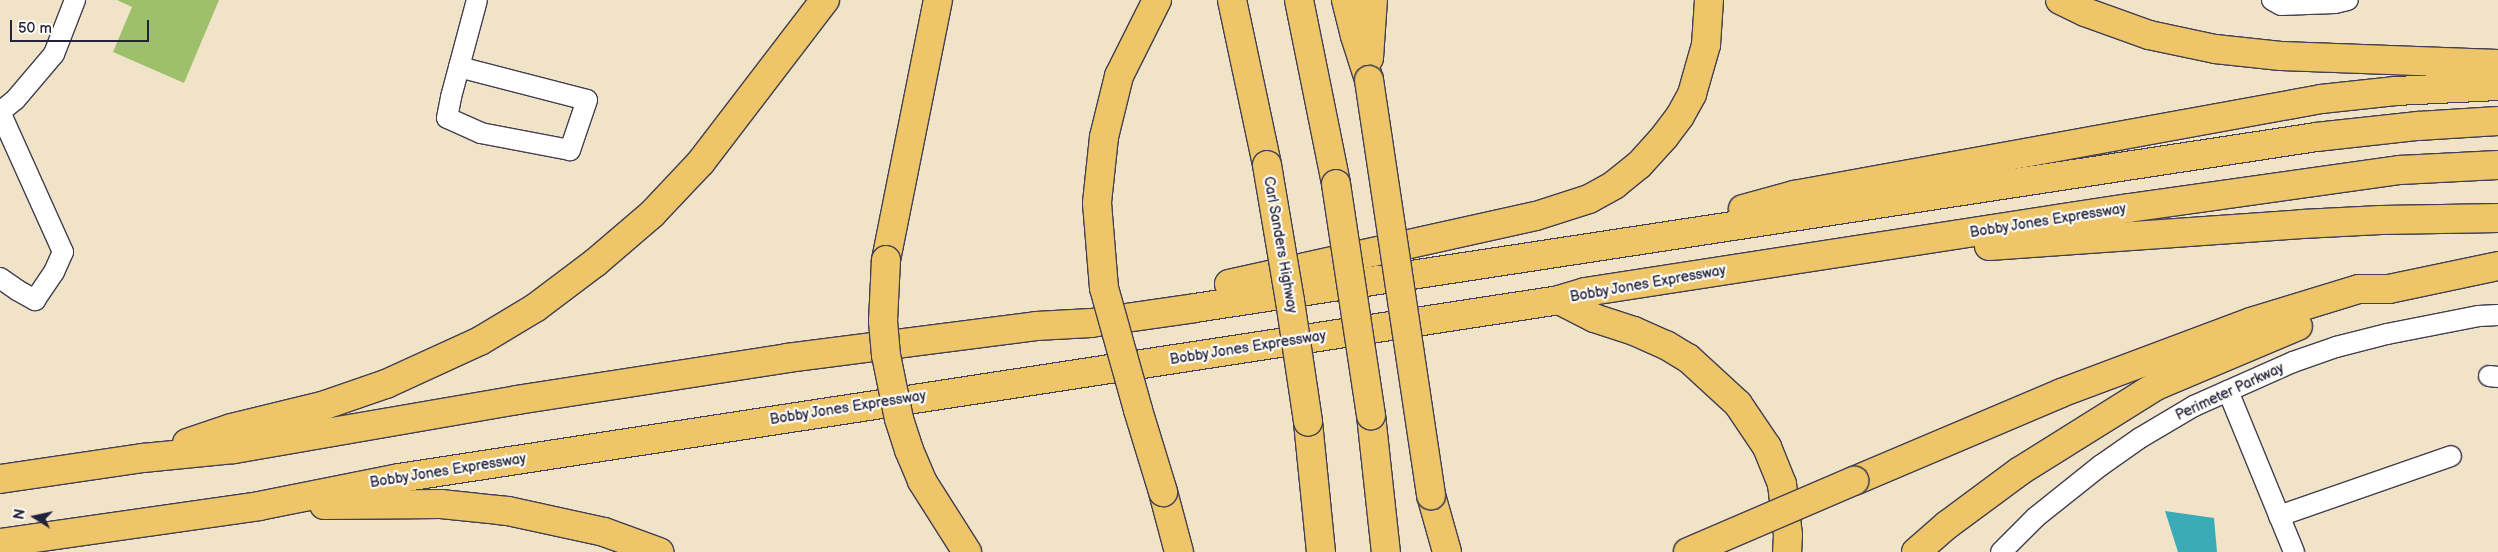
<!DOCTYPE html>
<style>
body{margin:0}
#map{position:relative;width:2498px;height:552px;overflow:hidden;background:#f1e3c7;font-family:"Balsamiq Sans",sans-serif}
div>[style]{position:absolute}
.green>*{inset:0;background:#9ec06a}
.water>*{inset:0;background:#3babb7}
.roads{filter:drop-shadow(1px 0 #413f50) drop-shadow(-1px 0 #413f50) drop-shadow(0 1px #413f50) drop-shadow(0 -1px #413f50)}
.minor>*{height:20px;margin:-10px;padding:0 10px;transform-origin:10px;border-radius:10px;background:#fff}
.highway>*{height:28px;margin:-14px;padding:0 14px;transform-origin:14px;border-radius:14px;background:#eec569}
.bridges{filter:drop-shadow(1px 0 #413f50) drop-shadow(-1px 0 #413f50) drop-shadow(0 1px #413f50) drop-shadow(0 -1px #413f50)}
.highway-bridge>*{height:28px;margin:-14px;padding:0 14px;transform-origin:14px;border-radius:14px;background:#eec569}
span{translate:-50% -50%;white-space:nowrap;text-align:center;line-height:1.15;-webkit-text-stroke:4.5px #fdfcf7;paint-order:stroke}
.street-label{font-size:14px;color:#22223b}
.north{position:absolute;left:10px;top:492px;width:50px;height:50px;-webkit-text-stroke:4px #fdfcf7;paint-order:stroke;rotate:280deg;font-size:14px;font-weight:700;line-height:20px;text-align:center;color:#22223b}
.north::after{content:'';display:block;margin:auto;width:18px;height:22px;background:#22223b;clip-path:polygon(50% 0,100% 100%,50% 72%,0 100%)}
.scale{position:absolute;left:10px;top:20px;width:139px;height:22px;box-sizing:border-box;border:2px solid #22223b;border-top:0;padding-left:6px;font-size:15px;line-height:18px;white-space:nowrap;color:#22223b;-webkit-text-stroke:4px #fdfcf7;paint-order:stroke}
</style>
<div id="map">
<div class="green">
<div style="clip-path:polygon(117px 0,219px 0,184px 83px,113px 52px,132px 7px)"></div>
</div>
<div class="water">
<div style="clip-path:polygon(2165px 511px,2214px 518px,2217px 552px,2178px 552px)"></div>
</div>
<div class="roads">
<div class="minor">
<div style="left:2272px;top:0;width:10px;rotate:29deg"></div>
<div style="left:2281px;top:5px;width:54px;rotate:-2.1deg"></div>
<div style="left:2335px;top:3px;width:13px;rotate:-13deg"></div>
<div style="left:459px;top:67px;width:132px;rotate:14.5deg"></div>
<div style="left:587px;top:100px;width:53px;rotate:108.8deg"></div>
<div style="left:570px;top:150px;width:91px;rotate:-169.2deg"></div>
<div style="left:481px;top:133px;width:37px;rotate:-156deg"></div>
<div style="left:447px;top:118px;width:21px;rotate:-79deg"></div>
<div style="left:451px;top:97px;width:31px;rotate:-75deg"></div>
<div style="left:459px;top:67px;width:69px;rotate:-75deg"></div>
<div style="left:0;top:112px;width:19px;rotate:-39deg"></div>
<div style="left:15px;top:100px;width:60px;rotate:-49.7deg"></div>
<div style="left:54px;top:54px;width:58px;rotate:-68.7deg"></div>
<div style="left:0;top:278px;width:21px;rotate:35deg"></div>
<div style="left:17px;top:290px;width:21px;rotate:29deg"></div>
<div style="left:35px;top:300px;width:34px;rotate:-56deg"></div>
<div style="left:54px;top:272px;width:22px;rotate:-66deg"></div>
<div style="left:63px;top:252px;width:154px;rotate:-114.2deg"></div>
<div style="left:2489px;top:376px;width:9px;rotate:6deg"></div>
<div style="left:2228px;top:391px;width:174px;rotate:67.7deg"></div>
<div style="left:2279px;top:516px;width:182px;rotate:-19.2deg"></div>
<div style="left:2001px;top:552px;width:49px;rotate:-45deg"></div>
<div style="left:2036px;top:517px;width:82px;rotate:-38.6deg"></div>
<div style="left:2100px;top:466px;width:49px;rotate:-35deg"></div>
<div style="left:2140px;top:438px;width:63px;rotate:-30.7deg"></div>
<div style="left:2194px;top:406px;width:108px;rotate:-24deg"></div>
<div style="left:2293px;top:362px;width:46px;rotate:-19.2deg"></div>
<div style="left:2336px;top:347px;width:53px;rotate:-14.3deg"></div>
<div style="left:2387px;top:334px;width:94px;rotate:-11.1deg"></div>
<div style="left:2479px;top:316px;width:19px;rotate:-3deg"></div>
</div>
<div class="highway">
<div style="left:1232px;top:0;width:169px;rotate:78deg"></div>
<div style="left:1299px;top:0;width:188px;rotate:78.6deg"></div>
<div style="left:1346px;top:0;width:37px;rotate:76deg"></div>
<div style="left:1355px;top:36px;width:46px;rotate:72.3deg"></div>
<div style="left:2060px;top:0;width:28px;rotate:26deg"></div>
<div style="left:2085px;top:12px;width:68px;rotate:19.8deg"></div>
<div style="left:2149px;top:35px;width:67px;rotate:12deg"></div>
<div style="left:2215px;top:49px;width:66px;rotate:6.1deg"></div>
<div style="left:2281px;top:56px;width:217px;rotate:2.1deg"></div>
<div style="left:1369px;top:58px;width:58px;rotate:-86.1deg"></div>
<div style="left:1743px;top:209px;width:53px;rotate:-15.4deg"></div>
<div style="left:1794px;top:195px;width:536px;rotate:-10.32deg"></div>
<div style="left:2321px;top:99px;width:75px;rotate:-6.1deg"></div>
<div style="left:2396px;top:91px;width:102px;rotate:-2.8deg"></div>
<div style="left:1989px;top:246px;width:314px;rotate:-4deg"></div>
<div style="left:2302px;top:224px;width:79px;rotate:-2.9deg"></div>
<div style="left:2381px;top:220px;width:117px;rotate:-1deg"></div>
<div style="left:886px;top:260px;width:265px;rotate:-78.7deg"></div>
<div style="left:1229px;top:284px;width:314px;rotate:-12.5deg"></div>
<div style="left:1536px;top:216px;width:56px;rotate:-17.8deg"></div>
<div style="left:1589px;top:199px;width:29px;rotate:-29deg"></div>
<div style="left:1614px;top:185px;width:32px;rotate:-39deg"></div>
<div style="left:1639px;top:165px;width:39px;rotate:-48deg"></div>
<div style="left:1665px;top:136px;width:25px;rotate:-53deg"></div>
<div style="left:1680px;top:116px;width:25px;rotate:-61deg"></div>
<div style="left:1692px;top:94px;width:51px;rotate:-74.1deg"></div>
<div style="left:1706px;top:45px;width:45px;rotate:-86.2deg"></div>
<div style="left:1559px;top:300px;width:39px;rotate:27deg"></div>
<div style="left:1594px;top:318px;width:42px;rotate:18deg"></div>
<div style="left:1634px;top:331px;width:35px;rotate:24deg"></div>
<div style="left:1666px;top:345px;width:26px;rotate:31deg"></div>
<div style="left:1688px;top:358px;width:68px;rotate:42.6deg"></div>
<div style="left:1738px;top:404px;width:52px;rotate:56deg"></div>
<div style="left:1767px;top:447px;width:40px;rotate:68deg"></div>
<div style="left:1782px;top:484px;width:51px;rotate:83.3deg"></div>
<div style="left:1788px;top:535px;width:17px;rotate:93deg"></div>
<div style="left:1371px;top:415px;width:138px;rotate:83.8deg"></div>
<div style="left:1308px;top:422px;width:131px;rotate:84.3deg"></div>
<div style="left:187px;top:443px;width:46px;rotate:-18.8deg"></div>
<div style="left:231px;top:428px;width:97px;rotate:-13.7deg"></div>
<div style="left:325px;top:405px;width:65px;rotate:-19deg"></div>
<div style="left:386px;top:384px;width:103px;rotate:-24.6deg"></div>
<div style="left:480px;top:341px;width:64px;rotate:-31deg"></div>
<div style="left:535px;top:308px;width:76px;rotate:-37deg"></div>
<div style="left:596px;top:262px;width:74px;rotate:-40.6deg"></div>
<div style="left:652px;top:214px;width:71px;rotate:-46.7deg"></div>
<div style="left:701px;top:162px;width:204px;rotate:-52.6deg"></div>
<div style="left:0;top:479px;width:145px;rotate:-8.4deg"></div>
<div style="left:143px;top:458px;width:91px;rotate:-5.6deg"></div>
<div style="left:234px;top:449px;width:287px;rotate:-9.8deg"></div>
<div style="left:517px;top:400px;width:273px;rotate:-8.8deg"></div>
<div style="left:787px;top:358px;width:251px;rotate:-7.3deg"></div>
<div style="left:1036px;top:326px;width:55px;rotate:-3.1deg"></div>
<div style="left:1091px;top:323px;width:105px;rotate:-8.2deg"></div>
<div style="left:1195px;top:308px;width:1134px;rotate:-8.67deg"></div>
<div style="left:2316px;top:137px;width:103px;rotate:-6.2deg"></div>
<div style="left:2418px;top:126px;width:80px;rotate:-3.6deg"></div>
<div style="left:1854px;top:481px;width:225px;rotate:-23deg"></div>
<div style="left:2061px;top:393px;width:203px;rotate:-20.5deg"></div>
<div style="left:2251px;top:322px;width:113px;rotate:-17deg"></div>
<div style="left:2359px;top:289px;width:30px"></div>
<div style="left:2389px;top:289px;width:111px;rotate:-11.9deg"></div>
<div style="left:1163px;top:492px;width:62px;rotate:75.1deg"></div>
<div style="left:1431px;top:495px;width:59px;rotate:74.3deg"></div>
<div style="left:324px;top:505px;width:117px;rotate:-0.5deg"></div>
<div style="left:441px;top:504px;width:67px;rotate:6deg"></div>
<div style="left:508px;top:511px;width:98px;rotate:12.3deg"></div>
<div style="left:604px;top:532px;width:59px;rotate:20deg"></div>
<div style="left:0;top:543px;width:262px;rotate:-8.1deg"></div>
<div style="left:259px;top:506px;width:143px;rotate:-11.3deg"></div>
<div style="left:399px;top:478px;width:1174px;rotate:-8.72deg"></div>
<div style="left:1559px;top:300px;width:27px;rotate:-17deg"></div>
<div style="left:1585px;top:292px;width:550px;rotate:-8.78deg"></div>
<div style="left:2129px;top:208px;width:274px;rotate:-8deg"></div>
<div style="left:2400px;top:170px;width:98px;rotate:-2.9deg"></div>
<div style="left:1916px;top:552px;width:41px;rotate:-41.1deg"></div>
<div style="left:1947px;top:525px;width:91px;rotate:-36.5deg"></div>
<div style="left:2020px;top:471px;width:160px;rotate:-32deg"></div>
<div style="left:2156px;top:386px;width:154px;rotate:-22.9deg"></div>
</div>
</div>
<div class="bridges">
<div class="highway-bridge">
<div style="left:1157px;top:0;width:85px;rotate:116.6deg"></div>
<div style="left:1119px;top:76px;width:63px;rotate:103.8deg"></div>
<div style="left:1104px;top:137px;width:66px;rotate:96.1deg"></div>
<div style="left:1097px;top:203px;width:85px;rotate:85.3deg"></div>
<div style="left:1104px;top:288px;width:127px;rotate:74.4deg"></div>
<div style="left:1138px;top:410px;width:86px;rotate:73deg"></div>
<div style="left:1369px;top:80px;width:420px;rotate:81.5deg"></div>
<div style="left:1267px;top:165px;width:138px;rotate:80.4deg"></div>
<div style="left:1290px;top:301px;width:122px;rotate:81.5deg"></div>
<div style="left:1336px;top:184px;width:234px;rotate:81.4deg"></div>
<div style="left:886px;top:260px;width:61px;rotate:92.8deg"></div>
<div style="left:883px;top:321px;width:34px;rotate:85deg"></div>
<div style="left:886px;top:355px;width:65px;rotate:78.5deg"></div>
<div style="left:899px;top:419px;width:33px;rotate:72deg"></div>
<div style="left:909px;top:450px;width:34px;rotate:67deg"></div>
<div style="left:922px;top:481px;width:84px;rotate:57.6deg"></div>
<div style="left:1688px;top:552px;width:181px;rotate:-23.2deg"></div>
</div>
</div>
<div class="street-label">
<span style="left:2048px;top:221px;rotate:-9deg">Bobby Jones Expressway</span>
<span style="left:1280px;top:245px;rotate:80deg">Carl Sanders Highway</span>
<span style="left:1648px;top:284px;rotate:-10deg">Bobby Jones Expressway</span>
<span style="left:1248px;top:348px;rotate:-9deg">Bobby Jones Expressway</span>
<span style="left:2230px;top:392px;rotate:-25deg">Perimeter Parkway</span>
<span style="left:848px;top:408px;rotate:-9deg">Bobby Jones Expressway</span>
<span style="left:448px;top:471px;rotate:-9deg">Bobby Jones Expressway</span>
</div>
<div class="north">N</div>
<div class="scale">50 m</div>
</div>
